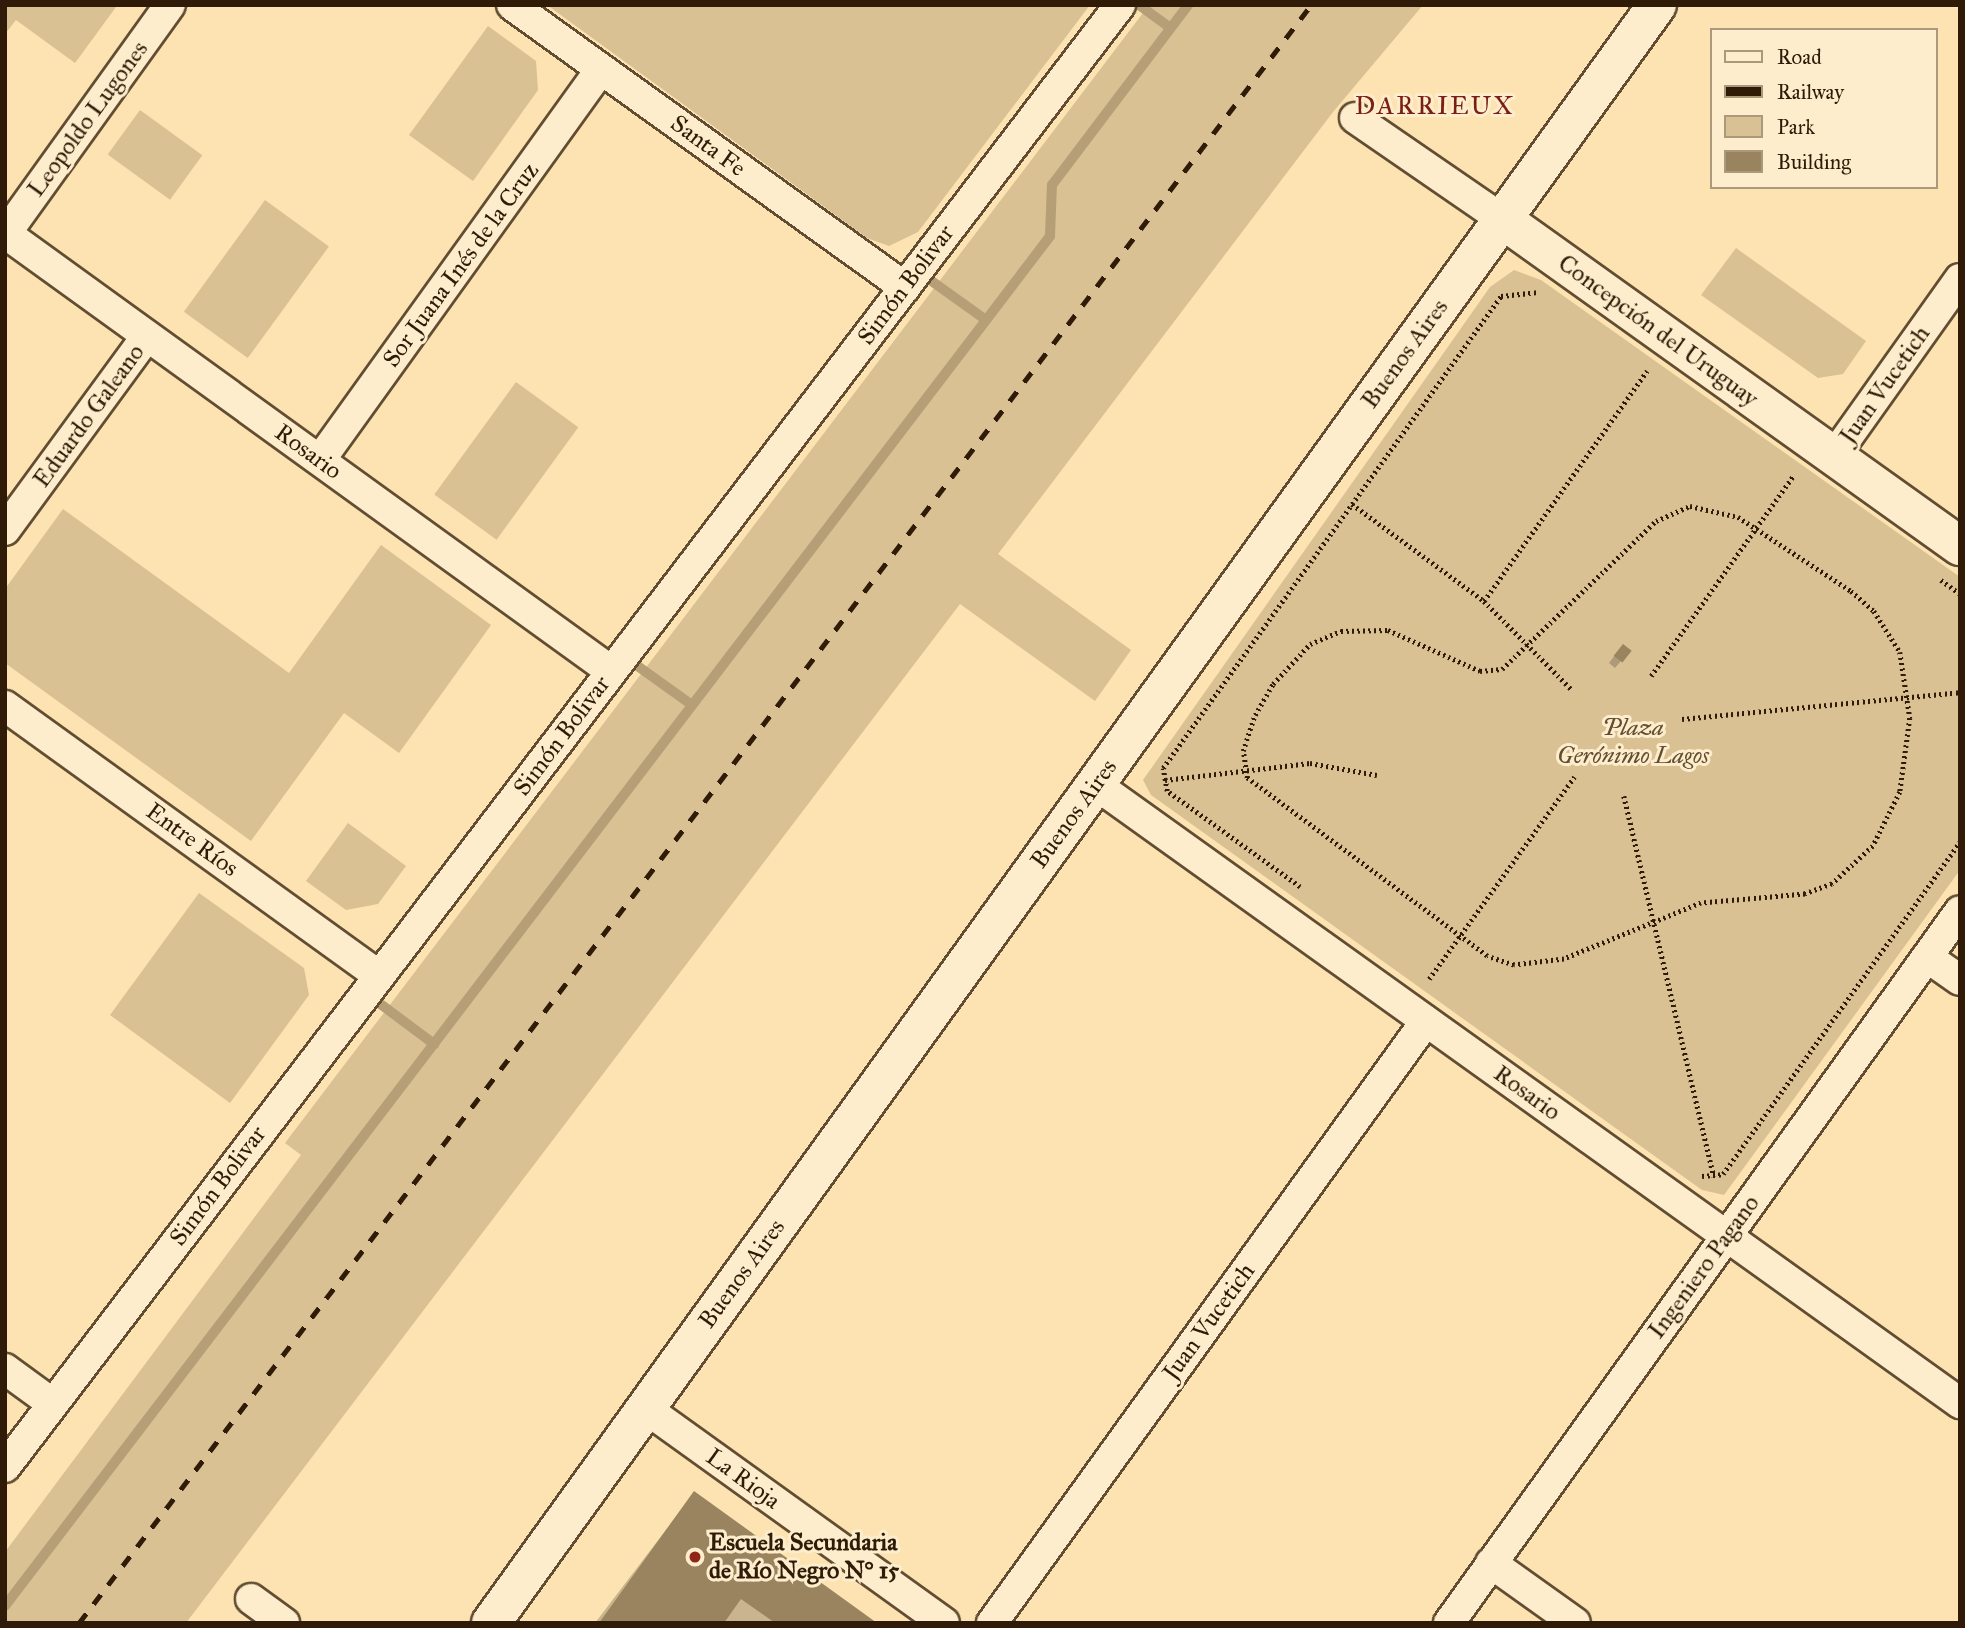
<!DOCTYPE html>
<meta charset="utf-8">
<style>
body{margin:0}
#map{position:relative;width:1965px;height:1628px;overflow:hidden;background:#fce3b1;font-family:"IM FELL Great Primer",serif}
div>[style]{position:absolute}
.green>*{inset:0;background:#d9c194;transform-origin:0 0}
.shadow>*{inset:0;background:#0003}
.stream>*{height:10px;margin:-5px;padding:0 5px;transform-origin:5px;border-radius:5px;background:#b69f77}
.building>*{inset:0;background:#9a835f;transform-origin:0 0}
.path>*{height:4.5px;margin-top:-2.25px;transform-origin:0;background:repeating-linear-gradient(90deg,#2f1b07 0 2px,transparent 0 5.5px)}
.roads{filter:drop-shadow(2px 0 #624d32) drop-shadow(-2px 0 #624d32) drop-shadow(0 2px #624d32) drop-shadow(0 -2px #624d32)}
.street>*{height:30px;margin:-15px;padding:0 15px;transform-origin:15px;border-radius:15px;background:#fdedcc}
.secondary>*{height:38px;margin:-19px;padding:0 19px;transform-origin:19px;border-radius:19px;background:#fdedcc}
.rail>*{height:5px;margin-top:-2.5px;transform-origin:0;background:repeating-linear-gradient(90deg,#2f1b07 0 12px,transparent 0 24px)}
.dots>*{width:19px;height:19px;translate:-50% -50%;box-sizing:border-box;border:4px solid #fdedcc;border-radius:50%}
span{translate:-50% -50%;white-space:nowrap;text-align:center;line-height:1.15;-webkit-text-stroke:6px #fdedcc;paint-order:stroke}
.street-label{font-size:24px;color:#2f1b07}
.park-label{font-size:24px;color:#624d31;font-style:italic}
.poi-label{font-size:24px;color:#2f1b07;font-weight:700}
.left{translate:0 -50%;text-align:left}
.neighbourhood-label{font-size:26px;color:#7a1f14;letter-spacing:2px}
.frame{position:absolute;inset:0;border:7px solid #2f1b07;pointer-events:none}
.legend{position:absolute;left:1710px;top:28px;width:228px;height:161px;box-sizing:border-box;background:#fdedcc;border:2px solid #ab997d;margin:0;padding:9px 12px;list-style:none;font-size:21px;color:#2f1b07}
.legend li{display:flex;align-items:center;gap:14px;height:35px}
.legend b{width:35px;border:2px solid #ab997d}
</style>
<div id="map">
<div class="green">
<div style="clip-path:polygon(5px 5px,114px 5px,116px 7px,75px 63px,16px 20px,5px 34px)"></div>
<div style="clip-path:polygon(547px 5px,1090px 5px,918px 232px,889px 246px,867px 238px)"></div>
<div style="clip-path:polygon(1149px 5px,1423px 5px,1333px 112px,998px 554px,1131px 650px,1095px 701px,960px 604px,186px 1623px,5px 1623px,5px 1552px,301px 1155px,285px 1143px)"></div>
<div style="clip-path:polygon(488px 26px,536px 61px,538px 90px,473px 181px,409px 135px)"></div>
<div style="left:140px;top:110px;width:77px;height:55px;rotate:36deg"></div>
<div style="left:265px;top:200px;width:79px;height:138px;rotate:36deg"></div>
<div style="clip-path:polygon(1736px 248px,1866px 341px,1843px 374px,1818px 378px,1701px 295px)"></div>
<div style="clip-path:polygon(1514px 270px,1541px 280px,1960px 577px,1960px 870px,1724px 1195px,1702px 1190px,1151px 795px,1143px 780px,1490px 287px)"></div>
<div style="left:516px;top:382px;width:77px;height:139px;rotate:36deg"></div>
<div style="clip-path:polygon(63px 509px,289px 673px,381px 545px,491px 625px,399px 753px,344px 713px,251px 841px,5px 663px,5px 589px)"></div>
<div style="clip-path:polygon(348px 823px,406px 866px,378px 904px,346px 910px,306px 881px)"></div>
<div style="clip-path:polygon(199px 893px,304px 968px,309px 995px,230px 1103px,110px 1015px)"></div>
</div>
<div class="shadow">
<div style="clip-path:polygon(1617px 652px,1621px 661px,1615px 668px,1609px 663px)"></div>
<div style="clip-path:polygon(694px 1493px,874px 1623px,595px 1623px)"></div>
</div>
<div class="stream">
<div style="left:1139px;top:5px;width:39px;rotate:36deg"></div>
<div style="left:919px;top:272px;width:82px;rotate:35.6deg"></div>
<div style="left:625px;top:657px;width:82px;rotate:35.6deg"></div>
<div style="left:367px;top:994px;width:84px;rotate:36.7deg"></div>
<div style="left:5px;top:1606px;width:1723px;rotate:-52.66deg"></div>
<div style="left:1050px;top:236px;width:51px;rotate:-87.8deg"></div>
<div style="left:1052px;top:185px;width:226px;rotate:-52.9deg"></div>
</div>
<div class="building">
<div style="left:1623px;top:644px;width:11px;height:15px;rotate:38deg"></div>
<div style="clip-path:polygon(694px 1491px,877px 1623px,775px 1623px,741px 1599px,724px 1623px,599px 1623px)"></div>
</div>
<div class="path">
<div style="left:1352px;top:504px;width:164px;rotate:36.3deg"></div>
<div style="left:1484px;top:601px;width:124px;rotate:45.3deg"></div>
<div style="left:1690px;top:506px;width:49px;rotate:12.9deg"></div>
<div style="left:1738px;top:517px;width:135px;rotate:33.2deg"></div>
<div style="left:1851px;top:591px;width:30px;rotate:41deg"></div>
<div style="left:1874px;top:611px;width:49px;rotate:57.6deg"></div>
<div style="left:1900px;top:652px;width:67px;rotate:81.4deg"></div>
<div style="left:1910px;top:718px;width:75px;rotate:97.7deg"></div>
<div style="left:1900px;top:792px;width:60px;rotate:116.6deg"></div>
<div style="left:1873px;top:846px;width:56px;rotate:137.2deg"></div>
<div style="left:1832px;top:884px;width:29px;rotate:160deg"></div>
<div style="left:1805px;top:894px;width:104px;rotate:175.1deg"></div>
<div style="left:1701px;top:903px;width:148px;rotate:157.8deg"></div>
<div style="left:1564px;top:959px;width:50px;rotate:173.2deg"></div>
<div style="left:1514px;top:965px;width:28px;rotate:-162deg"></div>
<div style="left:1487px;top:956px;width:299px;rotate:-143.4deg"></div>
<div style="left:1247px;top:778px;width:27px;rotate:-98deg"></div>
<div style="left:1243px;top:751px;width:38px;rotate:-72deg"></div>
<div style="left:1255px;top:715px;width:36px;rotate:-60deg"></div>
<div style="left:1273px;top:684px;width:54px;rotate:-47.2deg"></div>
<div style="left:1310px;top:644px;width:34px;rotate:-23deg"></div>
<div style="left:1341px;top:631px;width:47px;rotate:-1.2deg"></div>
<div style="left:1388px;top:630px;width:101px;rotate:24deg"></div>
<div style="left:1480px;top:671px;width:22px;rotate:-5deg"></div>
<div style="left:1502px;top:669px;width:214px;rotate:-43.9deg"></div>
<div style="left:1656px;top:521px;width:37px;rotate:-24deg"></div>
<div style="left:1941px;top:580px;width:24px;rotate:36deg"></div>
<div style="left:1484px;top:601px;width:282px;rotate:-54.7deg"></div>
<div style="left:1651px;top:676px;width:247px;rotate:-54.6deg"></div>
<div style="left:1682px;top:719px;width:279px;rotate:-5.5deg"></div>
<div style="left:1165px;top:780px;width:146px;rotate:-6.7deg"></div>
<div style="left:1310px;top:763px;width:68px;rotate:10.2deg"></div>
<div style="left:1624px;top:796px;width:391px;rotate:76.7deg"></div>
<div style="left:1300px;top:887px;width:164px;rotate:-144.2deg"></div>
<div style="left:1167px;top:791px;width:23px;rotate:-100deg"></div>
<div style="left:1163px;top:768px;width:581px;rotate:-54.39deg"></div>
<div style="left:1501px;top:296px;width:37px;rotate:-6deg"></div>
<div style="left:1429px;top:979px;width:249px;rotate:-54.3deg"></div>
<div style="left:1702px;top:1176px;width:21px;rotate:-5deg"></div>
<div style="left:1723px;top:1174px;width:408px;rotate:-54.5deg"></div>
</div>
<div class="roads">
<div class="street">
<div style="left:512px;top:5px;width:484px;rotate:35.7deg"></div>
<div style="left:1355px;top:118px;width:178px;rotate:34.5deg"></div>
<div style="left:5px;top:233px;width:748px;rotate:35.86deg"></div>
<div style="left:6px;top:233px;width:281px;rotate:-54.3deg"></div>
<div style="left:1834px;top:456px;width:217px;rotate:-54.6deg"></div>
<div style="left:320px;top:460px;width:481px;rotate:-54.3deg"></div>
<div style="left:5px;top:530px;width:240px;rotate:-53.8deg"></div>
<div style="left:5px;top:706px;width:460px;rotate:35.8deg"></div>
<div style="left:1095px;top:784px;width:1064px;rotate:35.59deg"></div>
<div style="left:1927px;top:957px;width:40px;rotate:34.9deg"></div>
<div style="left:5px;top:1369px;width:59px;rotate:36.1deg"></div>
<div style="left:645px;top:1408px;width:368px;rotate:35.7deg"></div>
<div style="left:5px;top:1467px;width:1839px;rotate:-52.67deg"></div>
<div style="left:1491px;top:1563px;width:103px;rotate:35.5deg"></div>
<div style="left:251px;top:1599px;width:41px;rotate:36deg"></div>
<div style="left:992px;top:1623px;width:742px;rotate:-54.21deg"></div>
<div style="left:1449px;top:1623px;width:876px;rotate:-54.33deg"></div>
</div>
<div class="secondary">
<div style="left:1502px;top:219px;width:563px;rotate:35.53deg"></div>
<div style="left:491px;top:1623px;width:1994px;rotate:-54.22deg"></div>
</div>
</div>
<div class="rail">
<div style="left:79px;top:1623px;width:2034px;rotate:-52.71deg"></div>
</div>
<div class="dots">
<div style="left:695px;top:1557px;background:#8f2418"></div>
</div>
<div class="street-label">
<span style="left:88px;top:119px;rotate:-54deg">Leopoldo Lugones</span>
<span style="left:708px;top:146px;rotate:36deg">Santa Fe</span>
<span style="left:461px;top:265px;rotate:-54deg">Sor Juana Inés de la Cruz</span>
<span style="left:906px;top:285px;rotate:-53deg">Simón Bolivar</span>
<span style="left:1658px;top:331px;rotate:36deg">Concepción del Uruguay</span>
<span style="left:1405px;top:354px;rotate:-54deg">Buenos Aires</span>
<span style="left:1885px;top:385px;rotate:-55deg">Juan Vucetich</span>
<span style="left:89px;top:416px;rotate:-54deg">Eduardo Galeano</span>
<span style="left:308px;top:452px;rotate:36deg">Rosario</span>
<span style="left:562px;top:736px;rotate:-53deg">Simón Bolivar</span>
<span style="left:1074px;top:814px;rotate:-54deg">Buenos Aires</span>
<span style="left:192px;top:840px;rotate:36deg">Entre Ríos</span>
<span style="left:1527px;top:1093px;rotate:36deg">Rosario</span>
<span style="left:218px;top:1186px;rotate:-53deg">Simón Bolivar</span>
<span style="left:1704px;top:1267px;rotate:-54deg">Ingeniero Pagano</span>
<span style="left:742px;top:1274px;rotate:-54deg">Buenos Aires</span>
<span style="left:1209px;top:1322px;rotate:-54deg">Juan Vucetich</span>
<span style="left:743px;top:1479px;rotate:36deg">La Rioja</span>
</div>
<div class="park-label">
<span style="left:1633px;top:742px">Plaza<br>Gerónimo Lagos</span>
</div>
<div class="poi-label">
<span class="left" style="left:709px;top:1557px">Escuela Secundaria<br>de Río Negro N° 15</span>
</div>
<div class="neighbourhood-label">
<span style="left:1435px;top:106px">DARRIEUX</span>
</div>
<div class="frame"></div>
<ul class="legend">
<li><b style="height:9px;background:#fdedcc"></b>Road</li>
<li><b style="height:9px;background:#2f1b07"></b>Railway</li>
<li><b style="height:19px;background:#d9c194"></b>Park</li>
<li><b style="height:19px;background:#9a835f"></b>Building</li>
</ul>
</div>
